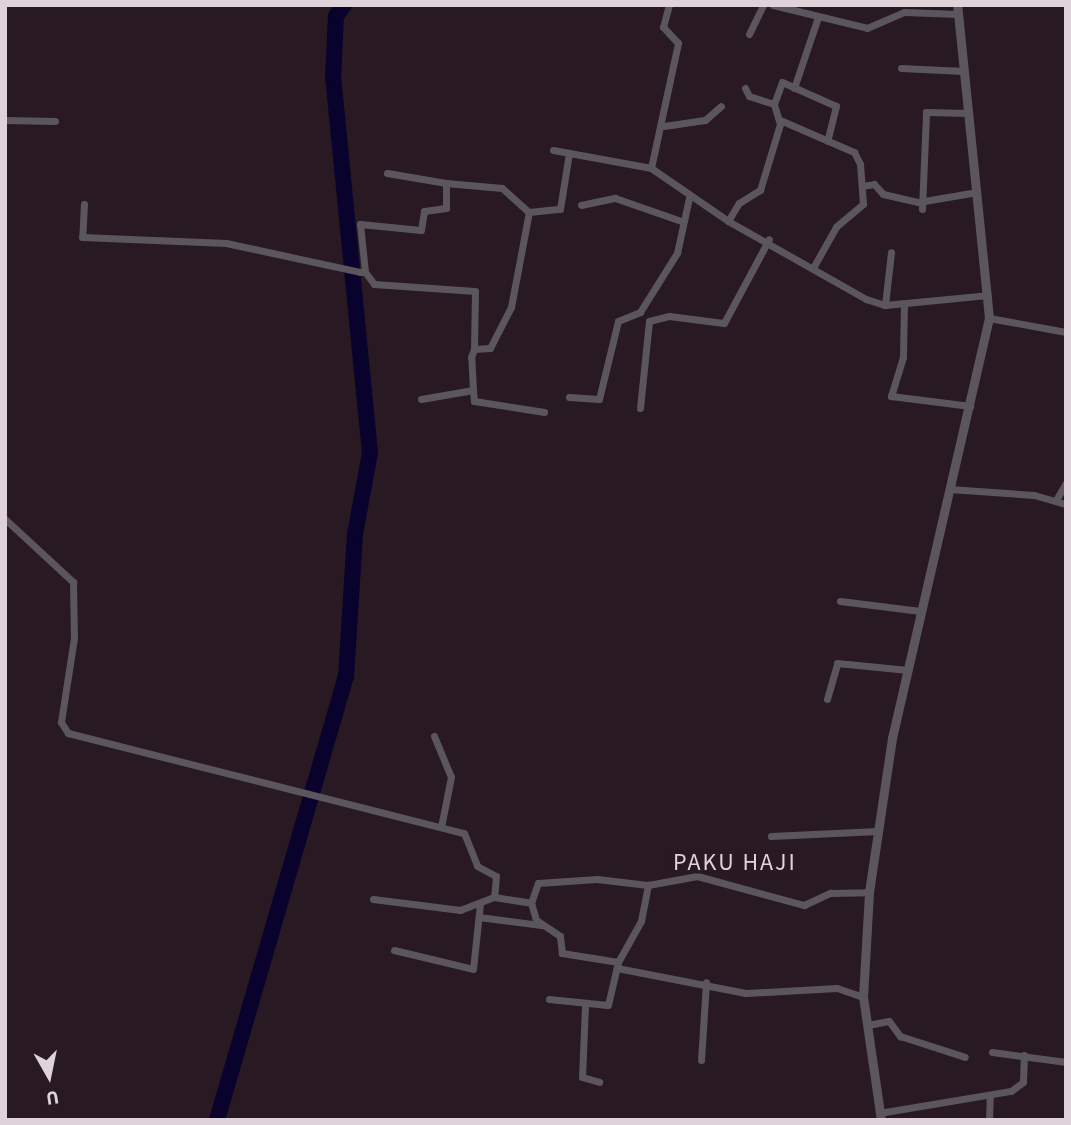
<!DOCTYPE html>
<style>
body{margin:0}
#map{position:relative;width:1071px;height:1125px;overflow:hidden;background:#291922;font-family:"Source Sans 3",sans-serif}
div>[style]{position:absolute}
.river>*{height:16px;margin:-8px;padding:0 8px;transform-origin:8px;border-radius:8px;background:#08022d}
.minor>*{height:7px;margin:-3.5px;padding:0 3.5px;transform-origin:3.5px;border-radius:3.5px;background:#5b565e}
.tertiary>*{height:9px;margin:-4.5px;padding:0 4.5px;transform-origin:4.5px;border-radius:4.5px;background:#5b565e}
span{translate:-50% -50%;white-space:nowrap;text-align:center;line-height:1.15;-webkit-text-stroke:7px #291922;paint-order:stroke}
.quarter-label{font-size:24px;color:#dfd3d9;letter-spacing:2px}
.frame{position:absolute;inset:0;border:7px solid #dfd3d9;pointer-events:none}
.north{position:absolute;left:14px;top:1041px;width:70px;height:70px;-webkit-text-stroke:5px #291922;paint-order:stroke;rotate:171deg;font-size:19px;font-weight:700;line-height:28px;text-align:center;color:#dfd3d9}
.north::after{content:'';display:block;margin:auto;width:24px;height:32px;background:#dfd3d9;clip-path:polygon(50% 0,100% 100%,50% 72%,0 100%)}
</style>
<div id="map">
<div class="river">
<div style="left:217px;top:1120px;width:461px;rotate:-73.8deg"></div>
<div style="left:346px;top:677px;width:143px;rotate:-86.4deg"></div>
<div style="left:355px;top:534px;width:82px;rotate:-79.5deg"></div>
<div style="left:370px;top:453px;width:376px;rotate:-95.6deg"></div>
<div style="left:333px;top:79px;width:63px;rotate:-87.3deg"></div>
<div style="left:336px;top:16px;width:14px;rotate:-54deg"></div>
</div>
<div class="minor">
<div style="left:773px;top:5px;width:97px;rotate:13.7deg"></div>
<div style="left:867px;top:28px;width:40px;rotate:-23.4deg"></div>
<div style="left:904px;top:12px;width:54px;rotate:2.1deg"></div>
<div style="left:749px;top:34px;width:32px;rotate:-64deg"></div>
<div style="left:901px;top:68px;width:63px;rotate:2.7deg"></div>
<div style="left:745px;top:88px;width:9px;rotate:63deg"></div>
<div style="left:749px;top:96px;width:26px;rotate:18deg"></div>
<div style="left:794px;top:88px;width:75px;rotate:-71.3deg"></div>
<div style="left:5px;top:120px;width:50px;rotate:1.1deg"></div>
<div style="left:780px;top:120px;width:81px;rotate:23.4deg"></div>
<div style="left:854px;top:152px;width:13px;rotate:63deg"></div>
<div style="left:860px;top:164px;width:40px;rotate:85.7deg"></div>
<div style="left:863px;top:204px;width:35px;rotate:140deg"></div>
<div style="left:836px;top:227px;width:45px;rotate:119.4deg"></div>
<div style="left:664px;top:126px;width:41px;rotate:-8.3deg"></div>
<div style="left:705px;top:120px;width:21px;rotate:-41deg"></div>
<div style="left:553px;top:150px;width:100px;rotate:10.4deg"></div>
<div style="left:651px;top:168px;width:93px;rotate:34.5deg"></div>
<div style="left:728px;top:221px;width:159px;rotate:29.5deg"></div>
<div style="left:866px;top:299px;width:20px;rotate:18deg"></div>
<div style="left:885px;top:305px;width:103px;rotate:-5.5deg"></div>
<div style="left:651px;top:168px;width:128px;rotate:-77.8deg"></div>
<div style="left:678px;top:43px;width:22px;rotate:-133deg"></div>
<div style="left:663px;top:27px;width:23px;rotate:-75deg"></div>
<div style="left:387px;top:173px;width:60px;rotate:9.6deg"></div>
<div style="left:862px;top:186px;width:12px;rotate:-9deg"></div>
<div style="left:874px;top:184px;width:13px;rotate:48deg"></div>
<div style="left:883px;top:194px;width:36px;rotate:13deg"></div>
<div style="left:918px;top:202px;width:60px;rotate:-9.6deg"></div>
<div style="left:84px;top:204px;width:33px;rotate:93deg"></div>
<div style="left:82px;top:237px;width:144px;rotate:2.4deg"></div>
<div style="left:226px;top:243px;width:137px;rotate:12.2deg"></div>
<div style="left:360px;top:272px;width:5px"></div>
<div style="left:365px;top:272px;width:48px;rotate:-95.9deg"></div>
<div style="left:360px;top:224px;width:61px;rotate:5.6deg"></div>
<div style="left:421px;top:230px;width:19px;rotate:-81deg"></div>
<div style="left:424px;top:211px;width:22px;rotate:-8deg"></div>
<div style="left:446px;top:208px;width:25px;rotate:-90deg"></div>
<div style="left:446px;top:183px;width:56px;rotate:5.1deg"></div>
<div style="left:502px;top:188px;width:36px;rotate:42deg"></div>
<div style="left:581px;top:205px;width:35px;rotate:-12deg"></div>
<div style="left:615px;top:198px;width:70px;rotate:19.2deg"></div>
<div style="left:922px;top:209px;width:97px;rotate:-87.6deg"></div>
<div style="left:926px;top:112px;width:43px;rotate:1.3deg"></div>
<div style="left:728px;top:221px;width:21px;rotate:-59deg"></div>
<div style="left:739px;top:203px;width:25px;rotate:-32deg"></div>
<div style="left:760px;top:190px;width:69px;rotate:-73.1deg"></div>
<div style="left:780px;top:124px;width:21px;rotate:-107deg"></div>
<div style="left:774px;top:104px;width:23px;rotate:-70deg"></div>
<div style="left:782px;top:82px;width:59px;rotate:24deg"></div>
<div style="left:836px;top:106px;width:36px;rotate:104deg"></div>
<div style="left:365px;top:272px;width:15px;rotate:53deg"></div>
<div style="left:374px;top:284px;width:101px;rotate:4deg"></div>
<div style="left:475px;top:291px;width:58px;rotate:91deg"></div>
<div style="left:904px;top:303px;width:54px;rotate:91.1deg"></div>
<div style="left:903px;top:357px;width:41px;rotate:107.1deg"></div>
<div style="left:891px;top:396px;width:80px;rotate:7.2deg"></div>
<div style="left:885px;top:305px;width:53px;rotate:-83.5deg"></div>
<div style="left:989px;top:318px;width:78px;rotate:10.3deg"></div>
<div style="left:473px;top:390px;width:11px;rotate:85deg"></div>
<div style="left:474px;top:401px;width:71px;rotate:8.9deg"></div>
<div style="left:569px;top:397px;width:30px;rotate:4deg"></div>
<div style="left:599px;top:399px;width:80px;rotate:-76.3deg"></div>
<div style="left:618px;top:321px;width:24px;rotate:-22deg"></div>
<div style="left:640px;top:312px;width:70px;rotate:-57.9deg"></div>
<div style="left:677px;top:253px;width:56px;rotate:-77.7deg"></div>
<div style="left:421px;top:399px;width:53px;rotate:-9.8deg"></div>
<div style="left:473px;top:390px;width:33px;rotate:-93deg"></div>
<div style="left:471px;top:357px;width:9px;rotate:-69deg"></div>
<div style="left:474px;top:349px;width:16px;rotate:-4deg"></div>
<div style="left:490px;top:348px;width:46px;rotate:-62.9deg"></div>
<div style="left:511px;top:307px;width:97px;rotate:-79.3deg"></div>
<div style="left:529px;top:212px;width:31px;rotate:-6deg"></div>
<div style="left:560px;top:209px;width:57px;rotate:-80.9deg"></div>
<div style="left:640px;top:408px;width:87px;rotate:-84.1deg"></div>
<div style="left:649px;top:321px;width:21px;rotate:-14deg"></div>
<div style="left:669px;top:316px;width:55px;rotate:7.3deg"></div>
<div style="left:724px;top:323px;width:95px;rotate:-61.8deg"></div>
<div style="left:949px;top:489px;width:85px;rotate:4deg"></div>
<div style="left:1034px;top:495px;width:33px;rotate:16deg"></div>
<div style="left:1056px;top:500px;width:20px;rotate:-60deg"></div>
<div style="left:5px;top:519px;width:93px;rotate:42.8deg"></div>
<div style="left:73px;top:582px;width:56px;rotate:89deg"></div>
<div style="left:74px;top:638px;width:85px;rotate:98.8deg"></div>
<div style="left:61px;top:722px;width:13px;rotate:58deg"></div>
<div style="left:68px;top:733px;width:408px;rotate:14.2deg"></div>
<div style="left:464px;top:833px;width:35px;rotate:68deg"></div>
<div style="left:477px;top:866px;width:21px;rotate:28deg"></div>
<div style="left:496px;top:876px;width:21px;rotate:95deg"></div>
<div style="left:840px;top:601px;width:81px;rotate:7.1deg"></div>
<div style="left:827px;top:699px;width:37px;rotate:-74deg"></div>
<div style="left:837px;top:663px;width:71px;rotate:5.6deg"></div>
<div style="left:434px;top:736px;width:44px;rotate:67.5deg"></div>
<div style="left:451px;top:777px;width:51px;rotate:101.3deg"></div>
<div style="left:771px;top:836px;width:107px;rotate:-2.7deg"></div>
<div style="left:373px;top:899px;width:88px;rotate:7.2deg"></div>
<div style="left:460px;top:910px;width:36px;rotate:-21deg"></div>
<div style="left:494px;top:897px;width:37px;rotate:9deg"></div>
<div style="left:479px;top:917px;width:63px;rotate:7.4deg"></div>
<div style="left:394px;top:950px;width:81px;rotate:13.5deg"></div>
<div style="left:473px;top:969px;width:66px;rotate:-83.9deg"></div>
<div style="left:618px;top:962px;width:47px;rotate:-60.7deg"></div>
<div style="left:641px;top:921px;width:37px;rotate:-79deg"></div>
<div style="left:617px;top:968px;width:131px;rotate:11deg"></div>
<div style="left:746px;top:993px;width:91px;rotate:-3.1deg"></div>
<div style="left:837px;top:988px;width:28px;rotate:19deg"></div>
<div style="left:549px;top:999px;width:59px;rotate:5.8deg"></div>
<div style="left:608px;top:1005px;width:44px;rotate:-76.9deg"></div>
<div style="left:618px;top:962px;width:57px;rotate:-170.9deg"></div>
<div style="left:562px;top:953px;width:17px;rotate:-97deg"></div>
<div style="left:560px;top:936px;width:29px;rotate:-146deg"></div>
<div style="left:536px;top:920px;width:18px;rotate:-106deg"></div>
<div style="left:531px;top:903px;width:21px;rotate:-71deg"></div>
<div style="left:538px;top:883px;width:59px;rotate:-3.9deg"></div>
<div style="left:597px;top:879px;width:51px;rotate:6.7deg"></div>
<div style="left:648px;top:885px;width:50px;rotate:-10.4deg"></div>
<div style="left:697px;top:876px;width:111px;rotate:15.2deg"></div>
<div style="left:804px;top:905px;width:29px;rotate:-25deg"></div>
<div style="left:830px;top:893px;width:39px;rotate:-1deg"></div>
<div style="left:585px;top:1006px;width:71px;rotate:92.4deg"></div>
<div style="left:582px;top:1077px;width:18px;rotate:16deg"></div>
<div style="left:868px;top:1025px;width:21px;rotate:-11deg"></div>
<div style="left:889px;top:1021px;width:19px;rotate:54deg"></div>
<div style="left:900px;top:1036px;width:68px;rotate:17.9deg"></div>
<div style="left:992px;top:1052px;width:75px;rotate:7.7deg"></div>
<div style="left:701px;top:1060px;width:78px;rotate:-86.3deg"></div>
<div style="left:879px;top:1113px;width:134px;rotate:-9.5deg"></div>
<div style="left:1011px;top:1091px;width:15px;rotate:-37deg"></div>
<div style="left:1023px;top:1082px;width:27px;rotate:-88deg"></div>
<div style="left:989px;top:1120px;width:24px;rotate:-88deg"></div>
</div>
<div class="tertiary">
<div style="left:881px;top:1120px;width:124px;rotate:-98.3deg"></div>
<div style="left:863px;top:997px;width:105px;rotate:-86.7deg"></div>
<div style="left:869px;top:892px;width:156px;rotate:-81.5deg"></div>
<div style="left:892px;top:738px;width:431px;rotate:-77deg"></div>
<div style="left:989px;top:318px;width:315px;rotate:-95.8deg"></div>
</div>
<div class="quarter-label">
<span style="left:735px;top:863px">PAKU HAJI</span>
</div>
<div class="frame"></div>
<div class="north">U</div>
</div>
